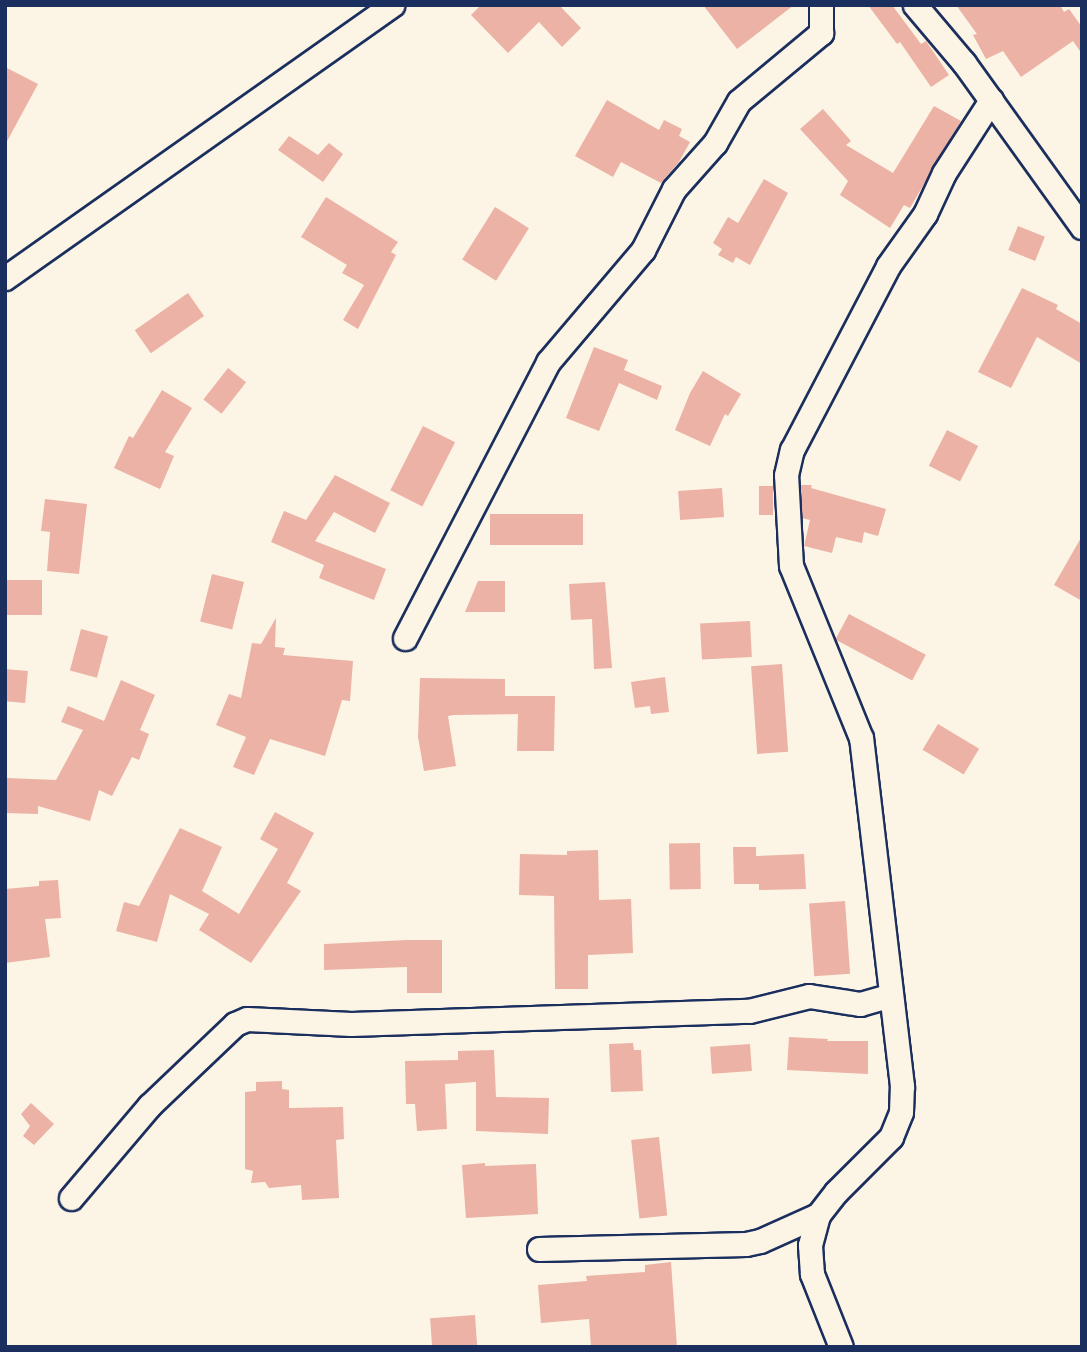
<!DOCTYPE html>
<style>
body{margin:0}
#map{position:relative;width:1087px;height:1352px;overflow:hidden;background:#fcf5e5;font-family:"Balsamiq Sans",sans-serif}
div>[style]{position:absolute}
.building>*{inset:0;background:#ecb2a5;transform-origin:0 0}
.roads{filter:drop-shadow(2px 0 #1b2f5e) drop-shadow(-2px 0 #1b2f5e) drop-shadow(0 2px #1b2f5e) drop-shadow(0 -2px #1b2f5e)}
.street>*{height:23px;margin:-11.5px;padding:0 11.5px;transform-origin:11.5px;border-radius:11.5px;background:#fcf5e5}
span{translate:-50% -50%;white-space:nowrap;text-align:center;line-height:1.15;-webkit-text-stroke:7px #fcf5e5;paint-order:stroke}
.frame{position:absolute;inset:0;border:7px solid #1b2f5e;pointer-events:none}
</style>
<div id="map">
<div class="building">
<div style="clip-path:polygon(481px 5px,559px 5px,581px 28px,562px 47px,539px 22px,508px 53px,471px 15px)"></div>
<div style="clip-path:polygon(703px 5px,794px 5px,737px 49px)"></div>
<div style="clip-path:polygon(868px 5px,892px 5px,921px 44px,926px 41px,949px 75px,931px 87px,900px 42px,897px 44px)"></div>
<div style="clip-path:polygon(956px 5px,1060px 5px,1064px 12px,1069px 9px,1082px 27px,1082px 54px,1073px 41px,1021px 77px,1003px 51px,986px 59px,973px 35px,977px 34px)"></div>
<div style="clip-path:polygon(5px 67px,38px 84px,5px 145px)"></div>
<div style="clip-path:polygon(607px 100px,659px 130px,664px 120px,682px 129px,679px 136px,690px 142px,679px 162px,661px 183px,621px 162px,613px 177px,575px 156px)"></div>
<div style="clip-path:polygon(934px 106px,961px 121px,910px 208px,904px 205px,890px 228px,840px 195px,848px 181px,800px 129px,823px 109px,851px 141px,846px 145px,893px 173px)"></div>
<div style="clip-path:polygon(289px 136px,318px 155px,329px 143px,343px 154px,323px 182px,278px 150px)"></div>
<div style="clip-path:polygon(764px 179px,788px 193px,750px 265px,736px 257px,733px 263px,718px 255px,722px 249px,713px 243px,728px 217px,738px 223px)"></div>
<div style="clip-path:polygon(326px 197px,398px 242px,391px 252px,396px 255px,358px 329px,343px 320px,364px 285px,342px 273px,347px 265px,301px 237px)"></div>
<div style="left:495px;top:207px;width:40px;height:62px;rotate:32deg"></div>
<div style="left:1018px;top:226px;width:29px;height:26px;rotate:22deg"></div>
<div style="clip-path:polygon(1022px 288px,1058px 305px,1056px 309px,1082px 324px,1082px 364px,1037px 337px,1011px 388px,978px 372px)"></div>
<div style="left:188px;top:293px;width:28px;height:65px;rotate:55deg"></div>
<div style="clip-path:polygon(594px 347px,628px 360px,624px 370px,662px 386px,657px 400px,619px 383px,599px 431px,566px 418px)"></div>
<div style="left:228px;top:368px;width:23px;height:40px;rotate:38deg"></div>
<div style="clip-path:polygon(703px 371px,741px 394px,728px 416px,725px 414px,710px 446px,675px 430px,690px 393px)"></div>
<div style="clip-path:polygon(162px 390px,192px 408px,165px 452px,174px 456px,160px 489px,114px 468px,129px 436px,133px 438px)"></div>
<div style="left:423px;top:426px;width:36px;height:72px;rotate:27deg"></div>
<div style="left:947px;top:430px;width:35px;height:40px;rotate:27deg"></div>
<div style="clip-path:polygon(335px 475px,390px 503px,375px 533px,334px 512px,315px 541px,386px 569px,374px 600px,319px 578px,324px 565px,271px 542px,284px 511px,306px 520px)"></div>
<div style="clip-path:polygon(801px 485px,812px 485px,811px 488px,886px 509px,878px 536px,864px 532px,862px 543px,836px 537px,832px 553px,804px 546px,810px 520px,802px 518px)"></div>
<div style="left:759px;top:486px;width:14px;height:29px"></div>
<div style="left:722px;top:488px;width:29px;height:44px;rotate:86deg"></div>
<div style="clip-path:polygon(45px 499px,87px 504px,79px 574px,47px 571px,50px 532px,41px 531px)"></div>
<div style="left:583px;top:514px;width:31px;height:93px;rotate:90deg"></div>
<div style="clip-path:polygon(1082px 536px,1082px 601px,1054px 585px)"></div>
<div style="left:212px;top:574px;width:33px;height:49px;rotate:14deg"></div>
<div style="left:5px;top:580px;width:37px;height:35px"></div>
<div style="clip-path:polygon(478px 581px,505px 581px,505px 612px,465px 612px)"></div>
<div style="clip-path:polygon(605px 582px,612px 668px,594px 669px,592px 619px,571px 620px,569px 584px)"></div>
<div style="left:849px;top:614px;width:87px;height:29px;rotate:28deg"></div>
<div style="clip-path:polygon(276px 618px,275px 647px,285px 648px,283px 655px,353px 661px,350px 701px,342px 700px,325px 756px,270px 739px,254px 775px,233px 767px,246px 737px,216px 725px,229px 694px,241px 698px,252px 643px,261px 644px)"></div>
<div style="left:750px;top:621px;width:36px;height:50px;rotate:87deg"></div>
<div style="left:81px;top:629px;width:28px;height:43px;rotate:15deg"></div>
<div style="left:782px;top:664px;width:88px;height:31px;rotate:86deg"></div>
<div style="left:5px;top:669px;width:23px;height:32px;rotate:5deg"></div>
<div style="clip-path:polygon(665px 677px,669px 712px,651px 714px,650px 706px,635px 708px,631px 682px)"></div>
<div style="clip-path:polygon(420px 678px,505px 679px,505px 696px,555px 696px,554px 751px,517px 751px,518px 714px,454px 715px,448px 716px,456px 766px,424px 771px,418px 737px)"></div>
<div style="clip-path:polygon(121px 680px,155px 695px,140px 730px,149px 734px,139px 760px,132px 757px,112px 796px,99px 790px,90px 821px,38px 806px,38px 814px,5px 813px,7px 778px,56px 780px,83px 730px,61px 722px,68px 706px,104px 721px)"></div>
<div style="left:938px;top:724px;width:48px;height:30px;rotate:31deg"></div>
<div style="clip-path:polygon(275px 812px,314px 833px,287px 883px,301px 891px,251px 963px,199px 930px,209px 914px,170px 894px,157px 942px,116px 931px,124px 902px,139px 906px,180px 828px,222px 847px,202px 891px,239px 914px,278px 849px,260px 839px)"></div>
<div style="left:700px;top:843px;width:46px;height:31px;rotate:89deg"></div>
<div style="clip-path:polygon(733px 847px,756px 847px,756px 856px,804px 854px,806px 889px,759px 890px,759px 884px,734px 884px)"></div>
<div style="clip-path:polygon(598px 850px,599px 900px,631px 899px,633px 953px,588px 955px,588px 989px,555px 989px,554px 896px,519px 895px,520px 854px,567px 855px,567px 851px)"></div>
<div style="clip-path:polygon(58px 880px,61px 918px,45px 919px,50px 957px,5px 963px,5px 889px,39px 886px,39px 881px)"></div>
<div style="left:845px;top:901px;width:73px;height:36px;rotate:86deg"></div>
<div style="clip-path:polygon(407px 940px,442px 940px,442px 993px,407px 993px,407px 967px,324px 970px,324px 944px)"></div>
<div style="clip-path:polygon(789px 1037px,828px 1039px,827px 1041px,868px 1041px,868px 1074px,787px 1070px)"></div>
<div style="clip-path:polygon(633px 1043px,634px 1050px,641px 1050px,643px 1091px,611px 1092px,609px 1044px)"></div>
<div style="left:750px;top:1044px;width:27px;height:40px;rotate:86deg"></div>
<div style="clip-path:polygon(494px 1050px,496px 1097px,549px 1098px,548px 1134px,476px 1131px,476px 1082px,445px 1084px,447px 1129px,417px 1131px,415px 1104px,406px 1104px,405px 1061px,458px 1060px,458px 1051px)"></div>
<div style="clip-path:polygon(282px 1081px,282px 1089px,289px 1090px,289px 1108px,343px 1107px,344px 1139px,336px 1140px,339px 1198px,302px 1200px,301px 1185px,269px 1188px,265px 1182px,251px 1183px,253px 1171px,245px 1169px,245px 1092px,256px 1091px,256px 1082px)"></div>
<div style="clip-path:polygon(31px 1103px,54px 1124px,34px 1145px,23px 1136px,30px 1126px,21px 1114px)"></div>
<div style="left:659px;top:1137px;width:79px;height:28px;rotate:84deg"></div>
<div style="clip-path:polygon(485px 1163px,485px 1166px,536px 1164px,538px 1214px,466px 1218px,462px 1165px)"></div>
<div style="clip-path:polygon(671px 1262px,677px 1347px,591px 1347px,589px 1319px,541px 1323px,538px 1285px,587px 1281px,586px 1276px,645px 1272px,645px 1265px)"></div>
<div style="left:475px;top:1315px;width:32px;height:45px;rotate:86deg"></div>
</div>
<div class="roads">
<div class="street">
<div style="left:915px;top:5px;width:76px;rotate:49.8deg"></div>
<div style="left:964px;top:63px;width:202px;rotate:54.3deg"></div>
<div style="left:5px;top:278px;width:474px;rotate:-35.2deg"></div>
<div style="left:405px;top:638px;width:311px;rotate:-62.6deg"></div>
<div style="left:548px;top:362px;width:147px;rotate:-49.7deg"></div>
<div style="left:643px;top:250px;width:68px;rotate:-63.1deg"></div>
<div style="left:674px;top:189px;width:62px;rotate:-48.3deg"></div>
<div style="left:715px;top:143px;width:48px;rotate:-60.3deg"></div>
<div style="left:739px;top:101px;width:107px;rotate:-39.7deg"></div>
<div style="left:821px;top:33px;width:28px;rotate:-90deg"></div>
<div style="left:71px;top:1198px;width:121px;rotate:-49.7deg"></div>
<div style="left:149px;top:1106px;width:119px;rotate:-43.6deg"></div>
<div style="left:235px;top:1024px;width:13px;rotate:-23deg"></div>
<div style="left:247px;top:1019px;width:104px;rotate:2.8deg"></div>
<div style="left:351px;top:1024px;width:398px;rotate:-1.9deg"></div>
<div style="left:749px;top:1011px;width:62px;rotate:-14deg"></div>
<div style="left:809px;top:996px;width:52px;rotate:8.9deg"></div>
<div style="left:860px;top:1004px;width:32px;rotate:-16deg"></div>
<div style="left:539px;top:1249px;width:207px;rotate:-1.4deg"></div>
<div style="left:746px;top:1244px;width:14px;rotate:-12deg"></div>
<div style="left:760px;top:1241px;width:64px;rotate:-24.1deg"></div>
<div style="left:841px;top:1347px;width:79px;rotate:-111.7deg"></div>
<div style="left:812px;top:1274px;width:29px;rotate:-94deg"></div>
<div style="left:810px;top:1245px;width:31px;rotate:-75deg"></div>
<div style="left:818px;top:1215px;width:29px;rotate:-52deg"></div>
<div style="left:836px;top:1192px;width:78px;rotate:-45deg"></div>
<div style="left:891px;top:1137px;width:27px;rotate:-68deg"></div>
<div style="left:901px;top:1112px;width:26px;rotate:-88deg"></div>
<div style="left:902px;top:1086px;width:350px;rotate:-96.7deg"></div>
<div style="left:861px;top:738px;width:186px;rotate:-112.1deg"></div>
<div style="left:791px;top:566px;width:91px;rotate:-93.1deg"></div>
<div style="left:786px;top:475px;width:26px;rotate:-77deg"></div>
<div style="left:792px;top:450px;width:208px;rotate:-62.4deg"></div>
<div style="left:888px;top:266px;width:64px;rotate:-54.6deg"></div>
<div style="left:925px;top:214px;width:45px;rotate:-65.1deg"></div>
<div style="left:944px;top:173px;width:87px;rotate:-57.2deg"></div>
</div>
</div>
<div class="frame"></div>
</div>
